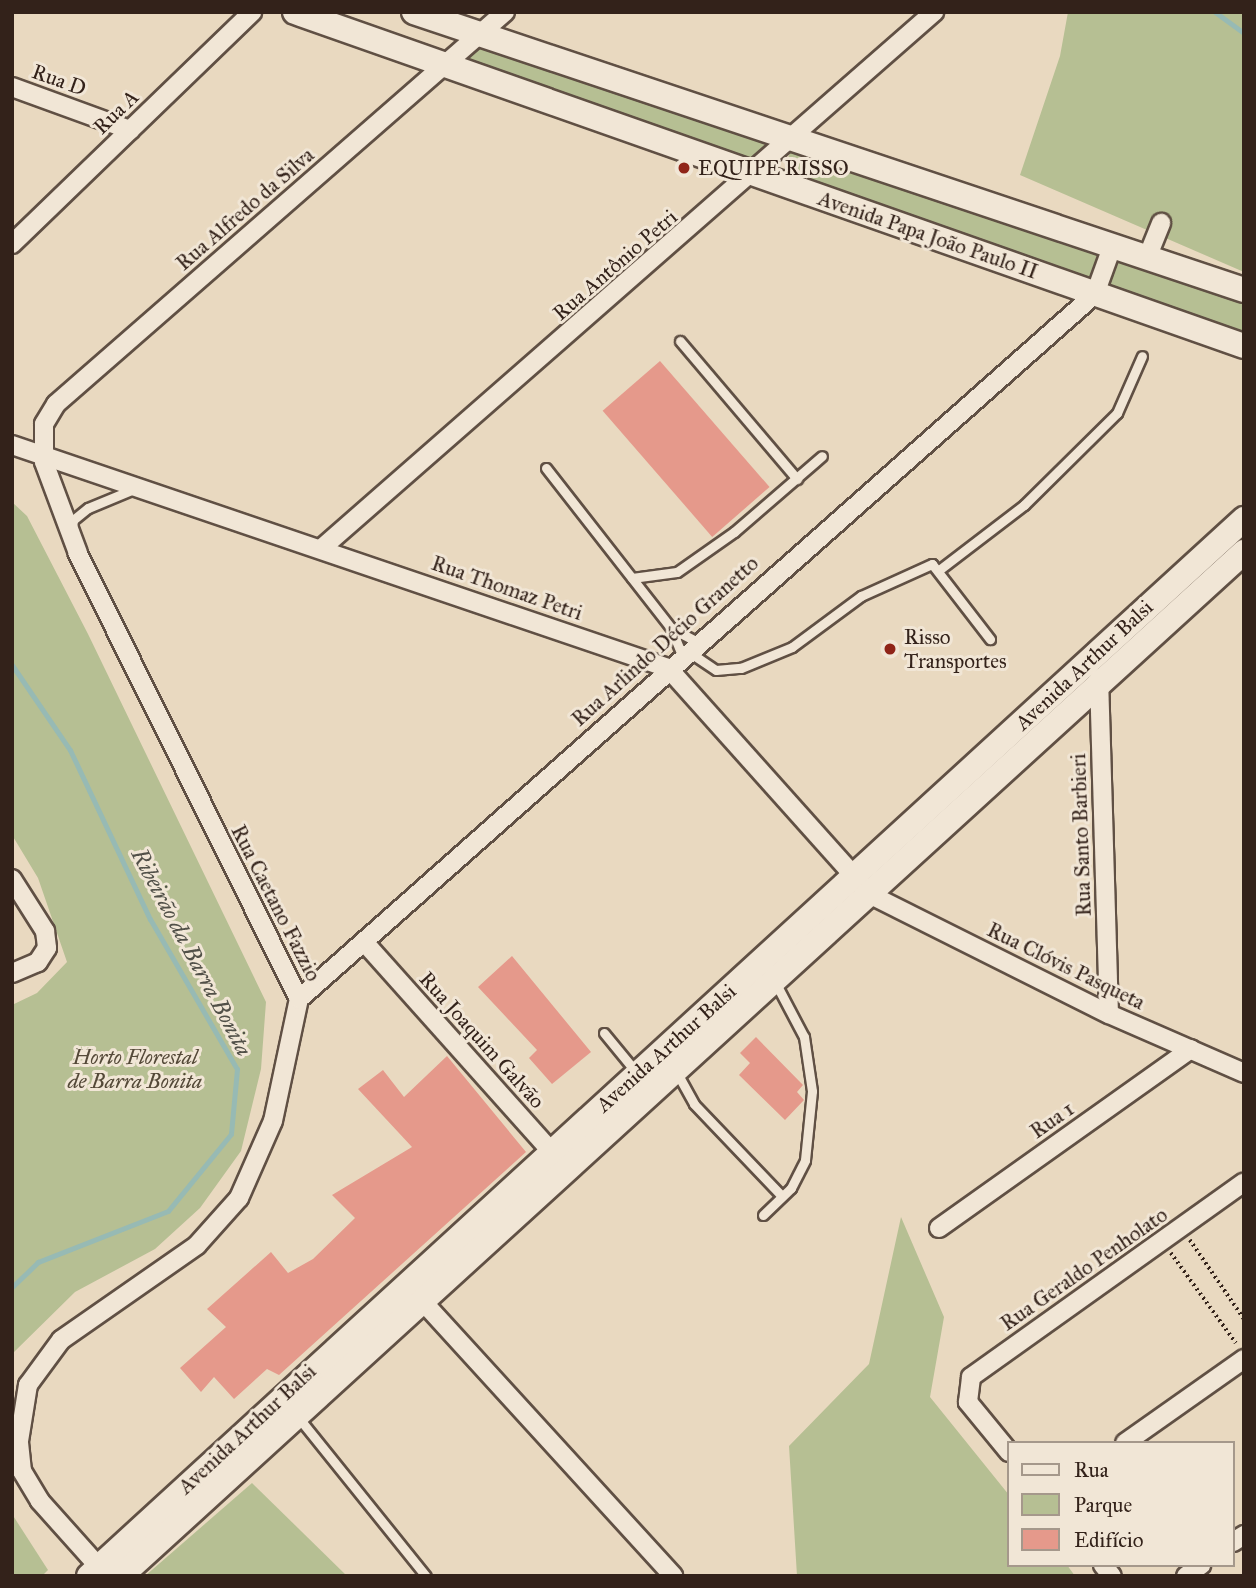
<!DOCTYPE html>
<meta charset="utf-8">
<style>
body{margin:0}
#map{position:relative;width:1256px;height:1588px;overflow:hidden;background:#e9d9c0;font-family:"IM FELL Great Primer",serif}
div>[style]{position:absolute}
.green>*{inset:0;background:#b6bf93;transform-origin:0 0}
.stream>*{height:5px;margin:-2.5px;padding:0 2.5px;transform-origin:2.5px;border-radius:2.5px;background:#97bab4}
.building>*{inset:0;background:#e5998b;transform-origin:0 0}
.path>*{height:3.5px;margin-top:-1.75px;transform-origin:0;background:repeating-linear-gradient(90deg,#33221a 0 2px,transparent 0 5.5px)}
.roads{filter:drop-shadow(2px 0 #605044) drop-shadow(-2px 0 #605044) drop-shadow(0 2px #605044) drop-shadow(0 -2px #605044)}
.service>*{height:9px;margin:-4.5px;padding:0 4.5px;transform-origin:4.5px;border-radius:4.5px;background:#f1e6d6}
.minor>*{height:18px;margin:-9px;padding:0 9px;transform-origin:9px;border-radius:9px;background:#f1e6d6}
.secondary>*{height:24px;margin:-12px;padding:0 12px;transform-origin:12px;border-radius:12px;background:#f1e6d6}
.dots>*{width:19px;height:19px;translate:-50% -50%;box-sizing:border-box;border:4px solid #f1e6d6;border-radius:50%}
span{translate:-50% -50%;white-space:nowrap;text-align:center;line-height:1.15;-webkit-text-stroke:6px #f1e6d6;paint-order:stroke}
.street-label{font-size:21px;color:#33221a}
.poi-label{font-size:21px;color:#33221a}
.left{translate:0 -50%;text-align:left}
.park-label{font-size:21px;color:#544938;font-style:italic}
.water-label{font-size:23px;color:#515048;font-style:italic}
.frame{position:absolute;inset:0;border:14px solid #33221a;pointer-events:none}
.legend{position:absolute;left:1007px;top:1441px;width:228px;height:126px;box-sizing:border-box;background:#f1e6d6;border:2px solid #a5988b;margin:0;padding:9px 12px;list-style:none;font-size:21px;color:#33221a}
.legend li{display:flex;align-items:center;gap:14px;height:35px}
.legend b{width:35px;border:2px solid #a5988b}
</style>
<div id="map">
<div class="green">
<div style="clip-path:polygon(1068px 12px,1244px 12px,1244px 272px,1020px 175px,1060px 56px)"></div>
<div style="clip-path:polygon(473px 36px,791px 137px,754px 172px,444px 64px)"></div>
<div style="left:795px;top:138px;width:334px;height:52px;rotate:19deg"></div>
<div style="clip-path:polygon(1113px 250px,1244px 292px,1244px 343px,1098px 293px)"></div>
<div style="clip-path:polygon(12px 502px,27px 516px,88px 634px,266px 1002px,261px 1069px,241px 1151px,200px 1208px,155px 1249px,75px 1292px,12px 1354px,12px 1005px,37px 993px,67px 962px,38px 878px,12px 835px)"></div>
<div style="clip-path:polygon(901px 1217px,944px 1317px,930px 1397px,1009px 1495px,1009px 1565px,1067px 1565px,1075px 1576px,797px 1576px,789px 1446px,869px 1364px)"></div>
<div style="clip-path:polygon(252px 1483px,347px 1576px,145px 1576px)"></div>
<div style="clip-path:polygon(12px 1514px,48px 1570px,42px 1576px,12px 1576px)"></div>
</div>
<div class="stream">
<div style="left:1215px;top:12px;width:36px;rotate:36deg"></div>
<div style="left:12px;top:665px;width:103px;rotate:55.7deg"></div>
<div style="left:70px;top:750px;width:187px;rotate:64.7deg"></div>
<div style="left:150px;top:919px;width:173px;rotate:59.9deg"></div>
<div style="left:237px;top:1069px;width:65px;rotate:95.3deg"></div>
<div style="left:231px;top:1134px;width:99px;rotate:129.3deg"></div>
<div style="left:168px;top:1211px;width:140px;rotate:158.6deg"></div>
<div style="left:38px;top:1262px;width:36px;rotate:136deg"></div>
</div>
<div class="building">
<div style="left:660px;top:361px;width:167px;height:76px;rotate:49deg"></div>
<div style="clip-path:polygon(512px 956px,591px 1052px,552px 1084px,529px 1058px,537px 1050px,478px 987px)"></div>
<div style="clip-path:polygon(756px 1037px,803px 1085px,797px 1092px,804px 1100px,785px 1120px,739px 1075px,750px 1063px,740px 1053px)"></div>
<div style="clip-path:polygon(447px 1056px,526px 1152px,279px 1375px,267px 1369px,234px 1399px,214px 1377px,201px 1392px,180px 1368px,226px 1327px,207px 1309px,271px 1252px,288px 1273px,313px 1259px,355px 1218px,332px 1195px,412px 1147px,358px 1089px,383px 1070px,404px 1097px)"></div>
</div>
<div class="path">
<div style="left:1190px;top:1240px;width:96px;rotate:55.6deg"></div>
<div style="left:1171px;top:1253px;width:111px;rotate:54.2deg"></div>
</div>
<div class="roads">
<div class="service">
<div style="left:680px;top:341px;width:181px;rotate:49.7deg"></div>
<div style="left:546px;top:468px;width:203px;rotate:52deg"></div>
<div style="left:671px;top:628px;width:29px;rotate:68deg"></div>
<div style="left:72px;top:528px;width:8px;rotate:-83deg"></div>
<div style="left:73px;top:520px;width:19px;rotate:-39deg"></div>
<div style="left:88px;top:508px;width:50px;rotate:-22.4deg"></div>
<div style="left:939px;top:570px;width:107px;rotate:-37.4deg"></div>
<div style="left:1024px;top:505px;width:131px;rotate:-44.7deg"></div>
<div style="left:1117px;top:413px;width:62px;rotate:-66.3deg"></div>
<div style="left:632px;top:578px;width:45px;rotate:-7.6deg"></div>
<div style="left:677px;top:572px;width:70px;rotate:-35.1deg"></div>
<div style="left:734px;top:532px;width:116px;rotate:-40.8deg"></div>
<div style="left:671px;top:628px;width:30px;rotate:28deg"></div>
<div style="left:689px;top:652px;width:32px;rotate:34deg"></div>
<div style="left:716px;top:670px;width:25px;rotate:-5deg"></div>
<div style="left:741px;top:668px;width:55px;rotate:-22.4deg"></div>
<div style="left:792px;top:647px;width:86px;rotate:-36.5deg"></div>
<div style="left:861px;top:596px;width:78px;rotate:-24.3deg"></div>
<div style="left:932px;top:564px;width:95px;rotate:52.3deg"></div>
<div style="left:604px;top:1033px;width:50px;rotate:50.6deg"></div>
<div style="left:677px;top:1073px;width:35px;rotate:61deg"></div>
<div style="left:694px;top:1104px;width:127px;rotate:46.3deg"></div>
<div style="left:763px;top:1215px;width:39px;rotate:-44deg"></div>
<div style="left:791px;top:1188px;width:31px;rotate:-63deg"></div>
<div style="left:805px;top:1160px;width:69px;rotate:-84.2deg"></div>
<div style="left:812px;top:1091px;width:55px;rotate:-98.4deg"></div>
<div style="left:804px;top:1037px;width:62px;rotate:-117.8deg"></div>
<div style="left:298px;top:1417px;width:204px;rotate:51.2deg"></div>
</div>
<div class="minor">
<div style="left:12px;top:87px;width:126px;rotate:20deg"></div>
<div style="left:12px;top:244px;width:334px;rotate:-44deg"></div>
<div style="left:1147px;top:258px;width:38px;rotate:-68deg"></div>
<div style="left:12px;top:445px;width:693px;rotate:18.77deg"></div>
<div style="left:668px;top:668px;width:305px;rotate:48.2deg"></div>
<div style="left:871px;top:895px;width:266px;rotate:26.6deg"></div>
<div style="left:1109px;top:1014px;width:147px;rotate:23.6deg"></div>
<div style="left:322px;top:548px;width:814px;rotate:-41.21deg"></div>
<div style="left:1099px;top:678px;width:336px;rotate:88.3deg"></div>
<div style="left:12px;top:879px;width:62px;rotate:57.6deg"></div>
<div style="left:45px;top:931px;width:17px;rotate:83deg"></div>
<div style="left:47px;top:948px;width:17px;rotate:123deg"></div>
<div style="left:38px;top:962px;width:28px;rotate:157deg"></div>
<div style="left:365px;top:943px;width:290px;rotate:48.2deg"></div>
<div style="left:299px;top:999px;width:1063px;rotate:-41.53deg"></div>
<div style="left:1095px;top:294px;width:50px;rotate:-70.1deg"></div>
<div style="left:939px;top:1228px;width:309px;rotate:-35.4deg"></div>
<div style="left:415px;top:1293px;width:383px;rotate:47.6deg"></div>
<div style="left:1125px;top:1443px;width:146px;rotate:-35.2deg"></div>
<div style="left:1009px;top:1452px;width:65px;rotate:-129.4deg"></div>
<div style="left:968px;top:1402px;width:25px;rotate:-83deg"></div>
<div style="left:971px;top:1377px;width:335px;rotate:-35.5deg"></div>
<div style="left:1233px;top:1542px;width:13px;rotate:-32deg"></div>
<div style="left:1103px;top:1565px;width:14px;rotate:51deg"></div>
<div style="left:107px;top:1576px;width:101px;rotate:-131.8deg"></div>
<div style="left:40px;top:1501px;width:35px;rotate:-121deg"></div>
<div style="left:22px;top:1471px;width:30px;rotate:-96deg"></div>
<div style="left:19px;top:1441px;width:57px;rotate:-80.9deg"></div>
<div style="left:28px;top:1385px;width:56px;rotate:-53.7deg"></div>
<div style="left:61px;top:1340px;width:166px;rotate:-34.9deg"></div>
<div style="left:197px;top:1245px;width:63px;rotate:-48.2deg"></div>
<div style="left:239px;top:1198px;width:84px;rotate:-66.2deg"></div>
<div style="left:273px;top:1121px;width:125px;rotate:-78deg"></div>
<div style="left:299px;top:999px;width:498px;rotate:-116.4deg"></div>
<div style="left:78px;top:553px;width:97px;rotate:-110.5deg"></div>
<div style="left:44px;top:462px;width:38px;rotate:-90deg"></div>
<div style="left:44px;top:424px;width:23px;rotate:-59deg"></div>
<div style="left:56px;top:404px;width:596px;rotate:-41.12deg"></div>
<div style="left:1186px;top:1576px;width:19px;rotate:-36deg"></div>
</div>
<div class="secondary">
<div style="left:295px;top:12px;width:1006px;rotate:19.39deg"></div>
<div style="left:414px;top:12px;width:875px;rotate:18.52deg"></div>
<div style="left:89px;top:1576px;width:1566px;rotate:-42.46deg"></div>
<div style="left:121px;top:1576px;width:1520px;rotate:-42.36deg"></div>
</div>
</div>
<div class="dots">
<div style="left:684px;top:168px;background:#8f2418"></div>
<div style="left:890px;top:649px;background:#8f2418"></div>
</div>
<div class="street-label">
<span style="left:59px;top:80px;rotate:20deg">Rua D</span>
<span style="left:116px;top:112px;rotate:-44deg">Rua A</span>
<span style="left:245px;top:209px;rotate:-41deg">Rua Alfredo da Silva</span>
<span style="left:928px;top:235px;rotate:19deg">Avenida Papa João Paulo II</span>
<span style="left:615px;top:265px;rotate:-41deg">Rua Antônio Petri</span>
<span style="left:507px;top:588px;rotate:19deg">Rua Thomaz Petri</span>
<span style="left:665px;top:641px;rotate:-42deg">Rua Arlindo Décio Granetto</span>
<span style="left:1084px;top:665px;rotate:-43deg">Avenida Arthur Balsi</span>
<span style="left:1081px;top:835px;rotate:-92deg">Rua Santo Barbieri</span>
<span style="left:276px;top:903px;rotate:63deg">Rua Caetano Fazzio</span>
<span style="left:1066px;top:966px;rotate:26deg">Rua Clóvis Pasqueta</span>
<span style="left:482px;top:1040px;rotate:48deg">Rua Joaquim Galvão</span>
<span style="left:666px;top:1048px;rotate:-42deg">Avenida Arthur Balsi</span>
<span style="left:1052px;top:1120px;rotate:-35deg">Rua 1</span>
<span style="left:1084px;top:1269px;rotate:-35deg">Rua Geraldo Penholato</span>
<span style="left:247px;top:1429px;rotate:-43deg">Avenida Arthur Balsi</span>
</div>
<div class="poi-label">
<span class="left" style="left:698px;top:168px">EQUIPE RISSO</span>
<span class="left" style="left:904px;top:649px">Risso<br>Transportes</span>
</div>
<div class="park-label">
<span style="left:135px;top:1069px">Horto Florestal<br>de Barra Bonita</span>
</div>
<div class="water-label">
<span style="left:192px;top:952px;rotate:62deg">Ribeirão da Barra Bonita</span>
</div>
<div class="frame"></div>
<ul class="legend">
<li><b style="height:9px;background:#f1e6d6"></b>Rua</li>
<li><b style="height:19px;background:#b6bf93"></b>Parque</li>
<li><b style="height:19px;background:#e5998b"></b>Edifício</li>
</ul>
</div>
